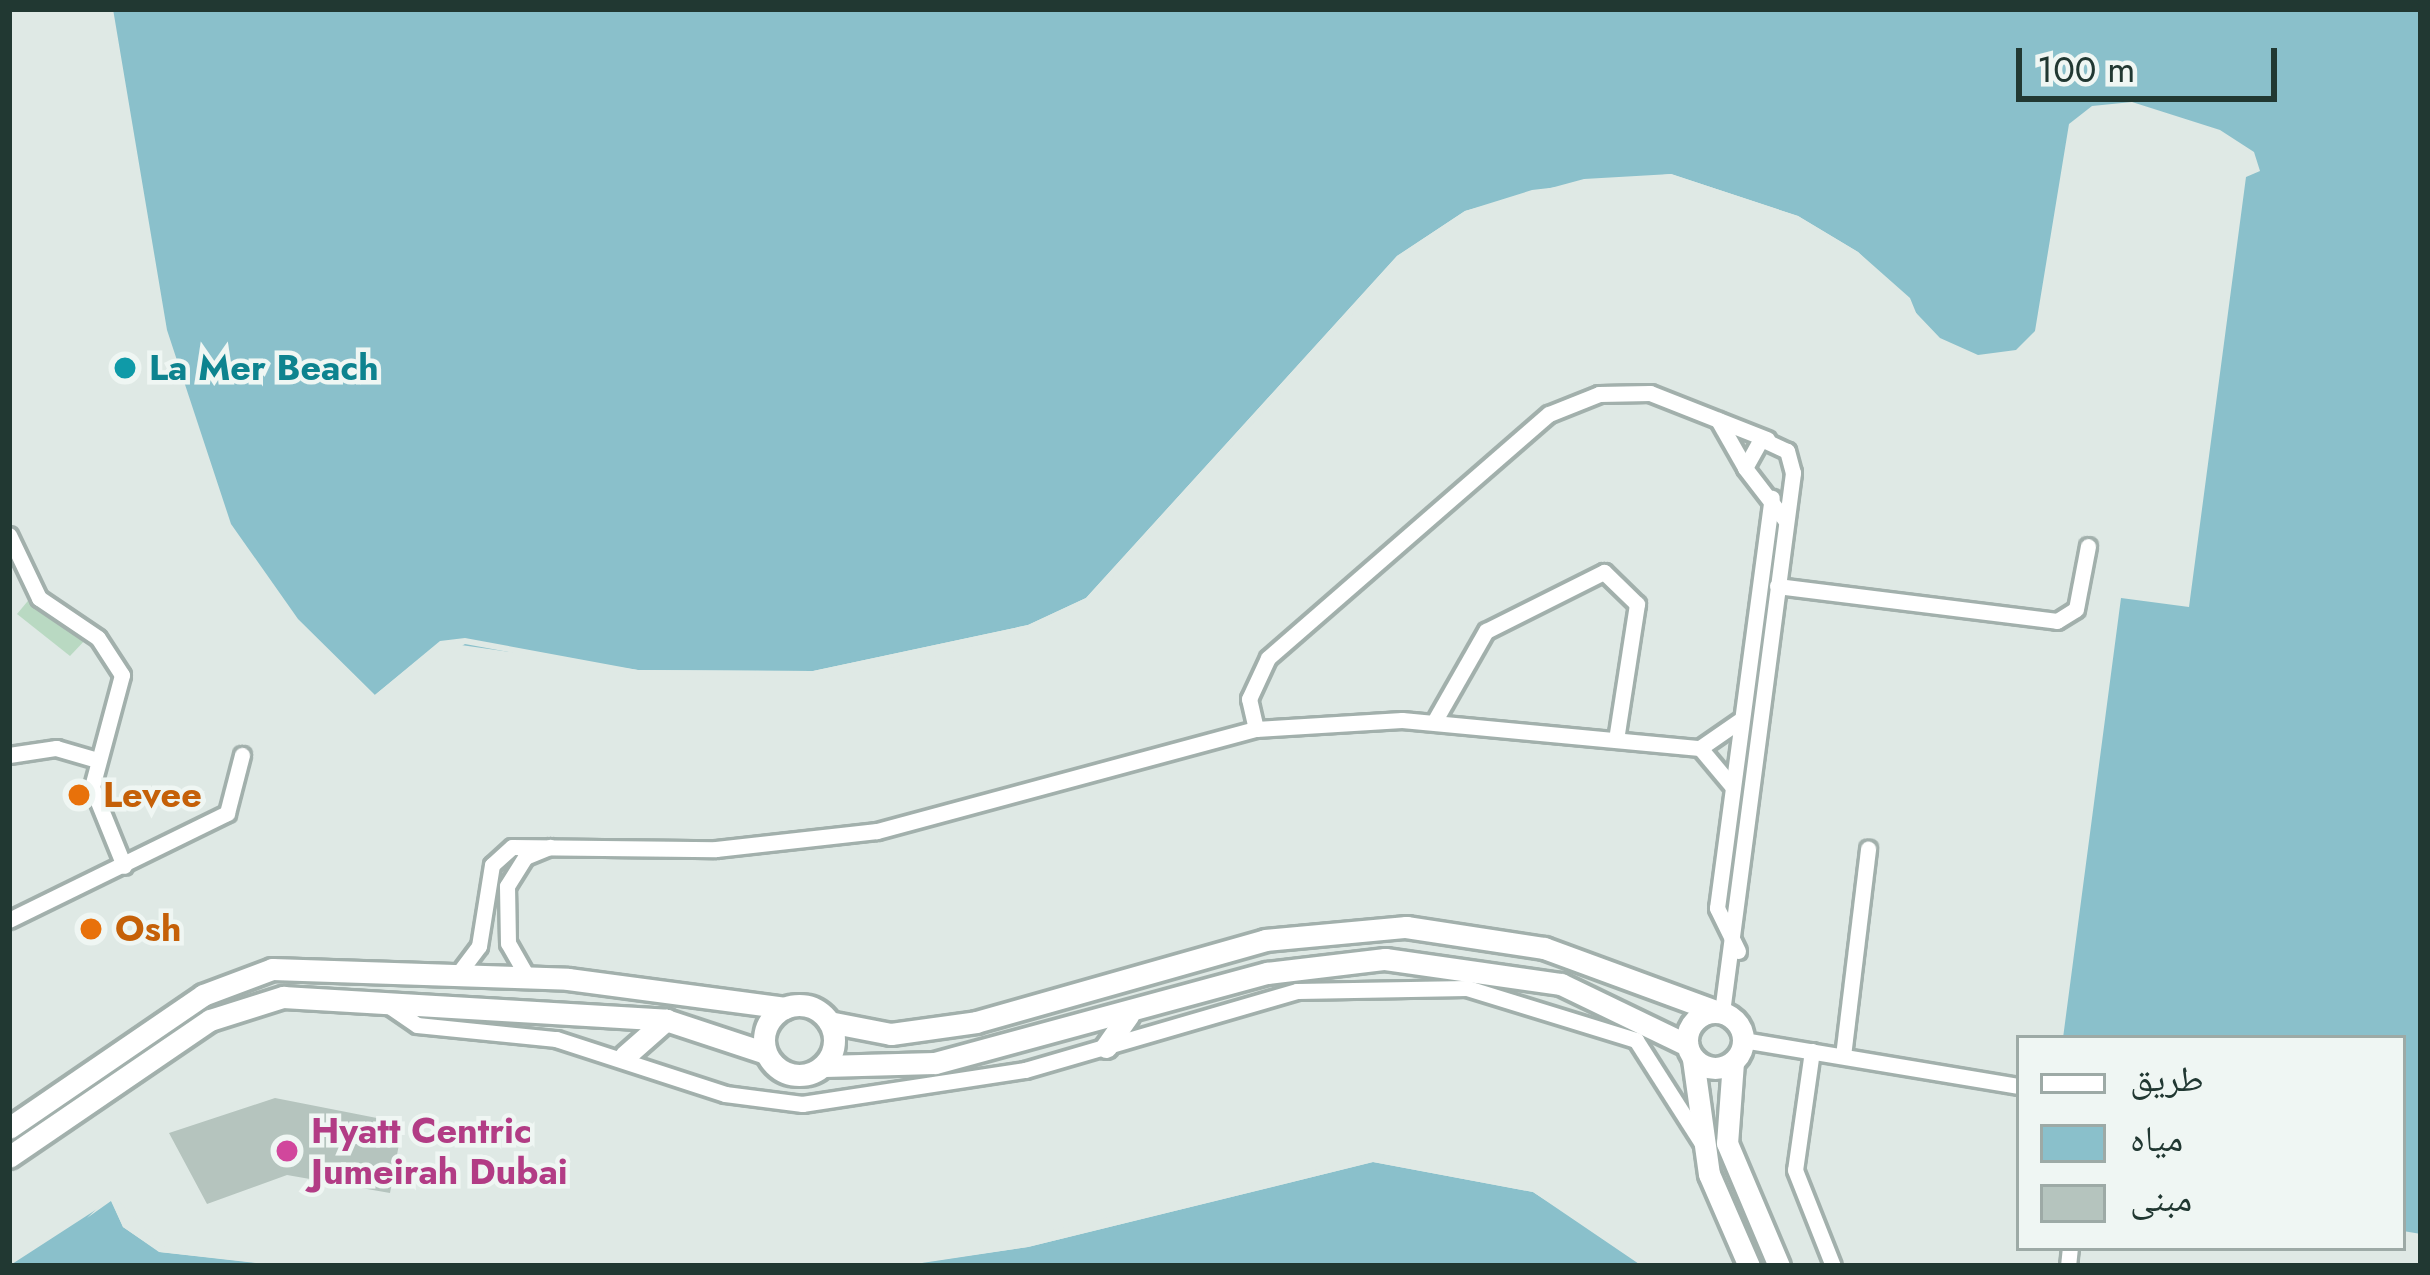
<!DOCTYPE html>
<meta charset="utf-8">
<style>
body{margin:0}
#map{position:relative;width:2430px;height:1275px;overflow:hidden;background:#dfe9e5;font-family:Jost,"Noto Naskh Arabic",sans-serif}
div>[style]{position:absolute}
.green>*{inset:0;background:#b9d9c2}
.water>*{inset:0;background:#8ac0cb}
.pier>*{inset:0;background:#dfe9e5}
.building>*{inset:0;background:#b5c4be}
.roads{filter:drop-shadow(3px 0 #a2b0ac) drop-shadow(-3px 0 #a2b0ac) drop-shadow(0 3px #a2b0ac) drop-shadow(0 -3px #a2b0ac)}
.street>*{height:15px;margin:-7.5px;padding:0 7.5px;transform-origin:7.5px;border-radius:7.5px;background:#fff}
.secondary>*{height:21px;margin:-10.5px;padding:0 10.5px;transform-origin:10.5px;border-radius:10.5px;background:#fff}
.secondary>.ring{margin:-10.5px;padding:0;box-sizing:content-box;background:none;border:21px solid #fff;border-radius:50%}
.dots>*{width:33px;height:33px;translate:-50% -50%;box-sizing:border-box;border:6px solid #eff6f3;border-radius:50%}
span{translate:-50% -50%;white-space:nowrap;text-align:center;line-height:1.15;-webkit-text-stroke:9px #eff6f3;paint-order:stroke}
.culture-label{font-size:36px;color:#0d838f;font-weight:700}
.left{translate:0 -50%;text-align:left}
.food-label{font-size:36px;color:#c56008;font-weight:700}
.hotel-label{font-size:36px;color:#b23c85;font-weight:700}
.frame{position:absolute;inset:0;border:12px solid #213832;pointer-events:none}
.legend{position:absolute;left:2016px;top:1035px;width:390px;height:216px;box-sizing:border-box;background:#eff6f3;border:3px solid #9daaa6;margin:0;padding:15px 21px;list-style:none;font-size:36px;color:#213832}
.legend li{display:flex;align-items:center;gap:24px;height:60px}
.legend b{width:60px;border:3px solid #9daaa6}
.scale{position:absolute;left:2016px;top:48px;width:261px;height:54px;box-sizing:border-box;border:6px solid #213832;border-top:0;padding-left:15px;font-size:36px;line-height:42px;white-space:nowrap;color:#213832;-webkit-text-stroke:9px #eff6f3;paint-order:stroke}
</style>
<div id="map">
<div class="green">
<div style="clip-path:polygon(32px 596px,88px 637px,70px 656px,17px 614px)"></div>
</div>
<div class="water">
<div style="clip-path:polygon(113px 9px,2421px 9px,2421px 1234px,2403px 1231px,2403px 1038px,2063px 1038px,2121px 598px,2189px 607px,2246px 177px,2260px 171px,2254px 152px,2220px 130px,2132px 102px,2092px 106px,2069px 124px,2035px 331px,2016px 350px,1978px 355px,1940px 338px,1858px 252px,1798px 216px,1671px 174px,1584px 179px,1465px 211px,1397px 256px,1086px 598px,1028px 625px,813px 671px,638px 670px,440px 642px,375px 695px,298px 619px,231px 524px,167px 330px)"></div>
<div style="clip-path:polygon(1373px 1162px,1533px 1192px,1642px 1266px,902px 1266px,1028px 1247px)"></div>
<div style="clip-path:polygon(111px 1200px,123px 1227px,159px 1252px,283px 1266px,9px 1266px)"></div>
</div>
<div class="pier">
<div style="clip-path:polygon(1671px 174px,1798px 216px,1858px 252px,1910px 298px,1919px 320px,1855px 256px,1728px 197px,1670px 180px,1534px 196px,1468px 216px,1401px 261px,1090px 602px,1030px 631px,891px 668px,813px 677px,637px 676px,465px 644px,370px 699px,440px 641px,465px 638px,638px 670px,813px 671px,1028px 625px,1086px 598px,1397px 256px,1465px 211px,1532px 190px)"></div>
<div style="clip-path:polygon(1373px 1156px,1535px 1186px,1579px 1206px,1648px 1266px,1533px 1192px,1373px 1162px,1028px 1247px,896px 1266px)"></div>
<div style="clip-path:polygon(112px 1194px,162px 1246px,289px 1266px,160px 1252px,123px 1227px,111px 1201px,87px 1218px)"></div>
</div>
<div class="building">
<div style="clip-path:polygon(275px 1098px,387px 1120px,383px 1140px,399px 1144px,390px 1193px,287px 1175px,207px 1204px,169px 1133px)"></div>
</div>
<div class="roads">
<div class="street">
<div style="left:1718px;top:420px;width:51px;rotate:60.4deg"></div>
<div style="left:9px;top:535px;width:70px;rotate:64.5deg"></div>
<div style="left:39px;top:598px;width:71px;rotate:34.1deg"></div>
<div style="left:98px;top:638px;width:44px;rotate:57deg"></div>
<div style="left:122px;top:675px;width:116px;rotate:105deg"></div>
<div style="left:92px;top:787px;width:85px;rotate:67.9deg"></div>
<div style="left:1777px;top:586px;width:282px;rotate:7.1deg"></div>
<div style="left:2057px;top:621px;width:22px;rotate:-32deg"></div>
<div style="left:2076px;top:609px;width:64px;rotate:-79.2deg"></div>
<div style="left:1434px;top:722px;width:105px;rotate:-60.3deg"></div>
<div style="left:1486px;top:631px;width:132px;rotate:-26.6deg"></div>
<div style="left:1604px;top:572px;width:46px;rotate:44.1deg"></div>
<div style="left:1637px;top:604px;width:137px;rotate:98.8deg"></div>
<div style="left:1256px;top:729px;width:31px;rotate:-103deg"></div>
<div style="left:1249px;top:699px;width:45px;rotate:-65.1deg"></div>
<div style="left:1268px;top:658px;width:372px;rotate:-41deg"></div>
<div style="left:1549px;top:414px;width:54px;rotate:-21.8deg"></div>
<div style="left:1599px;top:394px;width:51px;rotate:-1.1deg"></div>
<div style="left:1650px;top:393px;width:126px;rotate:21.5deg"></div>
<div style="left:1700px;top:748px;width:47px;rotate:-34.7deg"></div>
<div style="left:9px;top:755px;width:48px;rotate:-8.5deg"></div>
<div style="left:56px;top:748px;width:43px;rotate:16.3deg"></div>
<div style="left:9px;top:920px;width:243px;rotate:-26.1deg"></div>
<div style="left:227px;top:813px;width:60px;rotate:-75.5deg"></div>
<div style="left:1738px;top:951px;width:48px;rotate:-116deg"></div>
<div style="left:1717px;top:908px;width:414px;rotate:-82.4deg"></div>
<div style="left:458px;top:974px;width:35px;rotate:-53deg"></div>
<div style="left:479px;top:946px;width:82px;rotate:-80.9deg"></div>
<div style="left:492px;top:865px;width:27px;rotate:-42deg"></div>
<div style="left:512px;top:847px;width:204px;rotate:0.6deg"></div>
<div style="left:716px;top:849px;width:162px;rotate:-6.4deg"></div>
<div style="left:877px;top:831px;width:392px;rotate:-15.1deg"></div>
<div style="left:1256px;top:729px;width:146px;rotate:-3.5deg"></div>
<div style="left:1402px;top:720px;width:299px;rotate:5.4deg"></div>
<div style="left:1700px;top:748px;width:48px;rotate:50deg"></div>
<div style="left:528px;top:978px;width:40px;rotate:-119.7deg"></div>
<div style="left:508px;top:943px;width:57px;rotate:-91deg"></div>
<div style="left:507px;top:886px;width:34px;rotate:-58deg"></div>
<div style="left:525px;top:857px;width:27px;rotate:-22deg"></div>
<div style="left:382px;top:1001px;width:42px;rotate:34.4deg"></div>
<div style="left:417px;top:1025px;width:140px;rotate:5.8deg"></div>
<div style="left:556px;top:1039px;width:178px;rotate:18deg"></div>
<div style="left:725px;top:1094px;width:78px;rotate:7.4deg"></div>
<div style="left:802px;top:1104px;width:226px;rotate:-8.7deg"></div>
<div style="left:1025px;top:1070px;width:283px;rotate:-16.2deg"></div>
<div style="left:1297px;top:991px;width:170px;rotate:-1deg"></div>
<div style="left:1467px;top:988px;width:177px;rotate:17.1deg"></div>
<div style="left:1636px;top:1040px;width:125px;rotate:57.5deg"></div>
<div style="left:1722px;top:1012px;width:544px;rotate:-82.5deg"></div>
<div style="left:1793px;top:473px;width:23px;rotate:-105deg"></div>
<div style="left:1787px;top:451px;width:29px;rotate:-155deg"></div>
<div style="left:1761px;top:439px;width:33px;rotate:119deg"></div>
<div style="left:1745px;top:468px;width:66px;rotate:52.4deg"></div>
<div style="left:1743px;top:1040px;width:280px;rotate:9.5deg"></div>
<div style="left:1812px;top:1051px;width:120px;rotate:98.1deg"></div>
<div style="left:1795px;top:1170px;width:103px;rotate:68.4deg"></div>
<div style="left:1843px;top:1056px;width:209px;rotate:-83.1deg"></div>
<div style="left:2068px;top:1266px;width:18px;rotate:-84deg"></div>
</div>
<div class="secondary">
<div class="ring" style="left:764px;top:1005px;width:49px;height:49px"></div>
<div class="ring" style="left:1687px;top:1012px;width:35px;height:35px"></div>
<div style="left:829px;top:1022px;width:63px;rotate:11deg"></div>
<div style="left:891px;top:1034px;width:86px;rotate:-8deg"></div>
<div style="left:976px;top:1022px;width:300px;rotate:-15.8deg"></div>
<div style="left:1265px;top:940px;width:142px;rotate:-5.3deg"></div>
<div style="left:1406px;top:927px;width:140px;rotate:8.7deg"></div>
<div style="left:1544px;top:948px;width:182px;rotate:20.2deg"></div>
<div style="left:1106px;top:1047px;width:39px;rotate:-55deg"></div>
<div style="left:625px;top:1056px;width:55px;rotate:-41.3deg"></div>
<div style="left:1693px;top:1059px;width:116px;rotate:82.1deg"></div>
<div style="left:1709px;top:1174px;width:100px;rotate:66.5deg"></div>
<div style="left:1733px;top:1062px;width:81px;rotate:94.2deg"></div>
<div style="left:1727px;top:1143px;width:134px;rotate:67.1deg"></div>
<div style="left:824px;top:1066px;width:111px;rotate:-1.5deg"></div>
<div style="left:935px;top:1063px;width:344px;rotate:-15.2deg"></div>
<div style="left:1267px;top:973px;width:119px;rotate:-6.8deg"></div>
<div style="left:1385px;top:959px;width:178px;rotate:8.1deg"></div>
<div style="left:1561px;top:984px;width:140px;rotate:25.8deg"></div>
<div style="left:9px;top:1128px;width:235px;rotate:-34.4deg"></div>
<div style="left:203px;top:995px;width:74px;rotate:-20.6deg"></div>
<div style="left:272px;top:969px;width:296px;rotate:1.9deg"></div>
<div style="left:568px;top:979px;width:219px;rotate:7.6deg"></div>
<div style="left:9px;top:1157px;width:243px;rotate:-34.3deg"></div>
<div style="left:210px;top:1020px;width:77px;rotate:-17.5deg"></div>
<div style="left:283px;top:997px;width:384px;rotate:3.4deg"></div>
<div style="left:666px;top:1020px;width:105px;rotate:18.3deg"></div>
</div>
</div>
<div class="dots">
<div style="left:125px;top:368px;background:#0f9aa8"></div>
<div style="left:79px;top:795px;background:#e8710a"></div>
<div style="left:91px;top:929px;background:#e8710a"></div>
<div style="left:287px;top:1151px;background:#d1479c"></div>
</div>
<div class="culture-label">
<span class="left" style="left:149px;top:368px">La Mer Beach</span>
</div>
<div class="food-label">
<span class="left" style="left:103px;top:795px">Levee</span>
<span class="left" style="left:115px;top:929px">Osh</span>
</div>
<div class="hotel-label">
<span class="left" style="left:311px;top:1151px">Hyatt Centric<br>Jumeirah Dubai</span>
</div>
<div class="frame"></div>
<ul class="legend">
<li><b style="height:15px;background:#fff"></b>طريق</li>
<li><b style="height:33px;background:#8ac0cb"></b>مياه</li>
<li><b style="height:33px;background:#b5c4be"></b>مبنى</li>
</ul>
<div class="scale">100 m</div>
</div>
